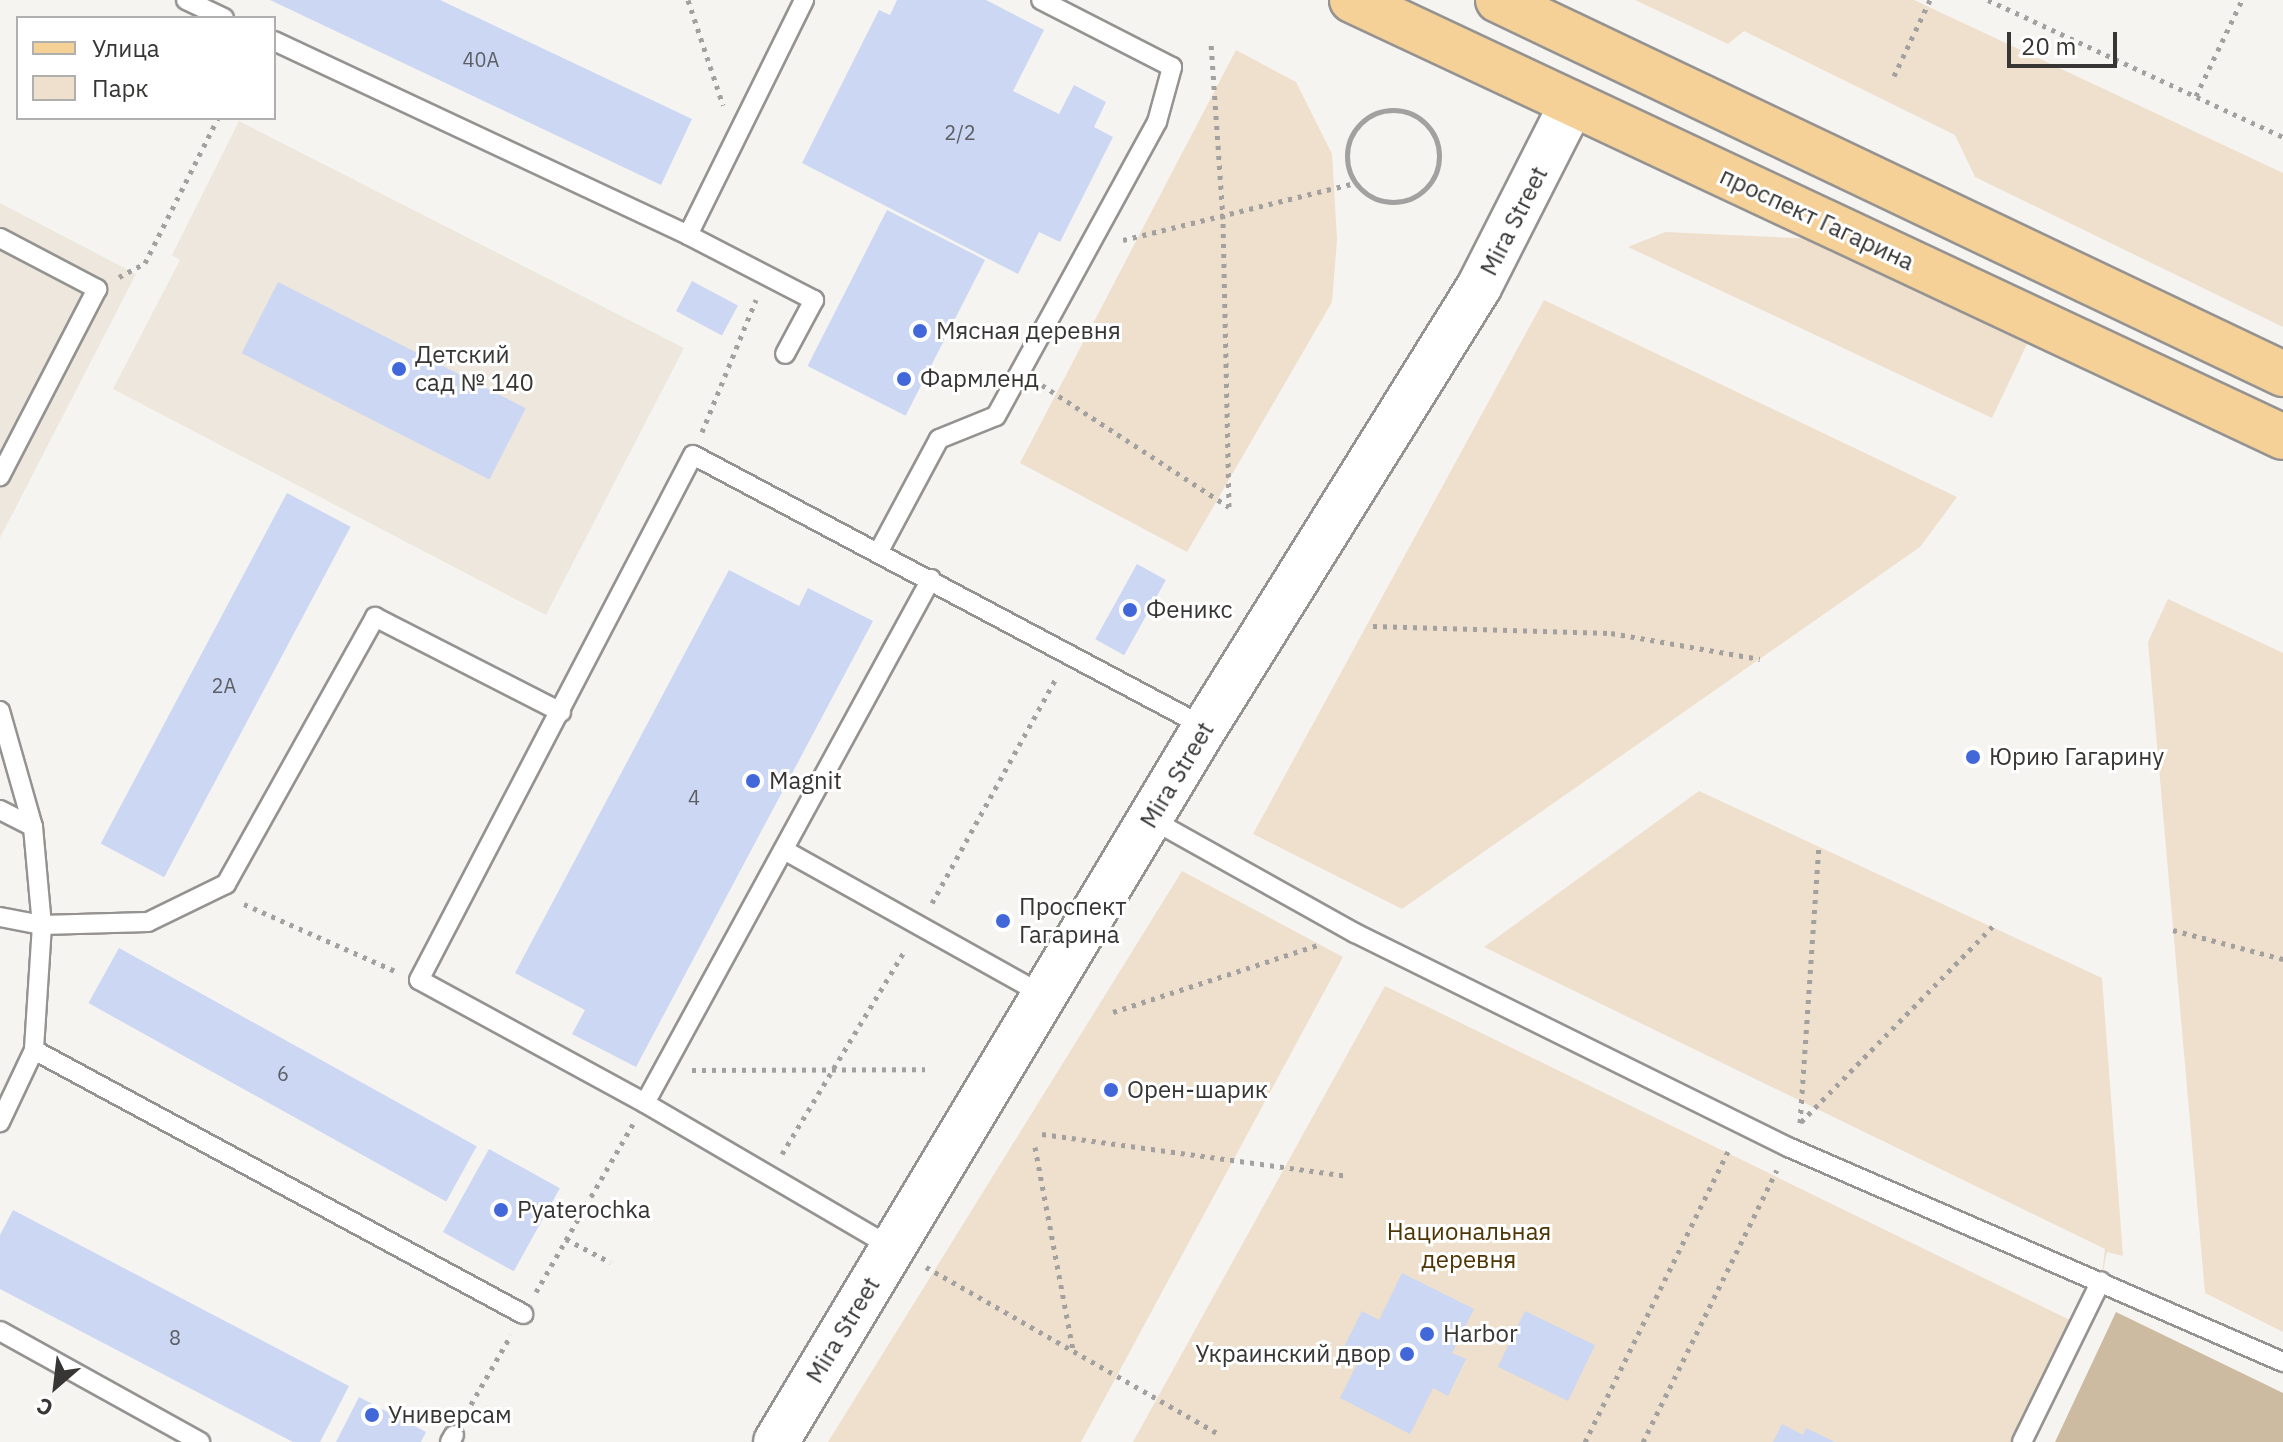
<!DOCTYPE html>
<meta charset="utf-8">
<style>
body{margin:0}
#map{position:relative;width:2283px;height:1442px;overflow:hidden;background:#f6f4f1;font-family:"IBM Plex Sans",sans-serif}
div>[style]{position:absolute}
.built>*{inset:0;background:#ede7de}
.green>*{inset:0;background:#eee0cd}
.forest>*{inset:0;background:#cdbba1}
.building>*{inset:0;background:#cbd7f3;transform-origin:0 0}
.path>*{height:5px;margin-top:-2.5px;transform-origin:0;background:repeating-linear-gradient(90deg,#a3a19f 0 4px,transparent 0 10px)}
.path>.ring{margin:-2.5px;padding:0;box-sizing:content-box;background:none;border:5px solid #a3a19f;border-radius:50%}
.roads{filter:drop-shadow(2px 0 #959391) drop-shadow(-2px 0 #959391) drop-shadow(0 2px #959391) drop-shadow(0 -2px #959391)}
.service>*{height:18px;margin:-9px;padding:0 9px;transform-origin:9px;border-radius:9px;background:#fff}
.secondary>*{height:44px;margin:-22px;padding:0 22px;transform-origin:22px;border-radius:22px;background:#fff}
.primary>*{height:44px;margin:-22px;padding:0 22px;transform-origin:22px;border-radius:22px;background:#f5d198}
.dots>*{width:22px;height:22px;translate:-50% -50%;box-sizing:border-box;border:4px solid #fff;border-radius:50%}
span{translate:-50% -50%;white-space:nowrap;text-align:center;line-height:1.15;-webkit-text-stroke:6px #fff;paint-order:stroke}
.number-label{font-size:20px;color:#5c5e64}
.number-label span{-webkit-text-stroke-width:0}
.street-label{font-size:24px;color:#373635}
.poi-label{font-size:24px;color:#373635}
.left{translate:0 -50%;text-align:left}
.right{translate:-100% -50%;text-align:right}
.park-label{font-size:24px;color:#4f3503}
.legend{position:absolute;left:16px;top:16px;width:260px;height:104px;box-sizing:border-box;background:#fff;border:2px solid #afafae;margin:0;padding:10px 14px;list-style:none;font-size:24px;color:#373635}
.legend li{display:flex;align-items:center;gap:16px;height:40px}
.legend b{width:40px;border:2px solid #afafae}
.north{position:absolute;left:16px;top:1346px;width:80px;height:80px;-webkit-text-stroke:6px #fff;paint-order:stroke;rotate:208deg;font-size:22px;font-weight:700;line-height:32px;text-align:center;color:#373635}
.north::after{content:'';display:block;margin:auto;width:28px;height:36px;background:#373635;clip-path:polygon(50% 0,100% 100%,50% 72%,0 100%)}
.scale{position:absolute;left:2007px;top:32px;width:110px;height:36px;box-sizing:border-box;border:4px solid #373635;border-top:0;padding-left:10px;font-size:24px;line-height:28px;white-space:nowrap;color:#373635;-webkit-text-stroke:6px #fff;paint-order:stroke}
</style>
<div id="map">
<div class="built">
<div style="clip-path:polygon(239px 121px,684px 348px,546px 615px,113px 389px,180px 260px,172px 255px)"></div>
<div style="clip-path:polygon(0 203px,136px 274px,0 538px)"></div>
</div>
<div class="green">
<div style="clip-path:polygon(1635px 0,1914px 0,2283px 173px,2283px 327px,1975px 177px,1955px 135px,1744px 31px,1728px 44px)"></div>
<div style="clip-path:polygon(1236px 50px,1296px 82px,1332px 154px,1337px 240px,1332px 302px,1187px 552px,1020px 463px)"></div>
<div style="clip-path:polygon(1665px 232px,1819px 239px,2027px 344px,1992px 418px,1628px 247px)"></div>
<div style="clip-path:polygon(1544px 300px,1957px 497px,1920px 547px,1402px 909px,1253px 834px)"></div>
<div style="clip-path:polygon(2168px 599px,2283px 653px,2283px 1332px,2205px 1293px,2148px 642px)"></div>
<div style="clip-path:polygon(1699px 791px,2102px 978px,2123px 1256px,2107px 1252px,2101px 1281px,2105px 1249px,1484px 947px)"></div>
<div style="clip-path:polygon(1182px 871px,1343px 957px,1081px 1442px,828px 1442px)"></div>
<div style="clip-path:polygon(1385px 986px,2072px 1321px,2011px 1442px,1133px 1442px)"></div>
</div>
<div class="forest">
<div style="clip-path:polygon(2116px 1312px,2283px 1393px,2283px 1442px,2055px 1442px)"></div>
</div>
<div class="building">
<div style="clip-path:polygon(270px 0,440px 0,692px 119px,661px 185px)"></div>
<div style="clip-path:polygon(897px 0,986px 0,1044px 30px,1013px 91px,1059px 114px,1074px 85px,1106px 102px,1094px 127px,1113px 137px,1060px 242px,1039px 232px,1018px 274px,802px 163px,879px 10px,890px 15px)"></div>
<div style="left:887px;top:210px;width:110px;height:175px;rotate:27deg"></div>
<div style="left:692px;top:281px;width:52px;height:34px;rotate:28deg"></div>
<div style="left:278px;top:282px;width:278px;height:80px;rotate:27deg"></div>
<div style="left:287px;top:493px;width:72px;height:397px;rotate:28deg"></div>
<div style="left:1137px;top:564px;width:33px;height:86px;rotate:29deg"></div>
<div style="clip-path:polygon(729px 570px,799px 606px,808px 588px,873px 621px,636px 1067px,572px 1034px,585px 1010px,515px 973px)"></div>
<div style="left:119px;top:948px;width:409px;height:63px;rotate:29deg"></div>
<div style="left:489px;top:1149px;width:81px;height:95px;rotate:29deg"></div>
<div style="clip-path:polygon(13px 1210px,349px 1386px,320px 1442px,293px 1442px,0 1289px,0 1235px)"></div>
<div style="clip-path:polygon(1402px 1273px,1474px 1309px,1452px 1353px,1466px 1359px,1448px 1396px,1433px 1388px,1410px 1434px,1340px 1398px,1361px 1356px,1344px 1347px,1362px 1311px,1379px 1320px)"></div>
<div style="left:1525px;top:1311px;width:78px;height:62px;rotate:26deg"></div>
<div style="clip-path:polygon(359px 1397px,426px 1432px,421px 1442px,336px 1442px)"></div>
<div style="clip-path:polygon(1782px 1424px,1803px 1435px,1806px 1428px,1835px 1442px,1773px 1442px)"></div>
</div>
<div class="path">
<div style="left:688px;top:0;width:111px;rotate:71.6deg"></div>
<div style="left:1988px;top:0;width:325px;rotate:24.9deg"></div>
<div style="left:1894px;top:76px;width:84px;rotate:-64.7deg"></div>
<div style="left:2196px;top:96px;width:106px;rotate:-64.4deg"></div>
<div class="ring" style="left:1347px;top:110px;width:87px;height:87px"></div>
<div style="left:1123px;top:240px;width:239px;rotate:-13.8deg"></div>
<div style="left:119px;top:277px;width:30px;rotate:-28deg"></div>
<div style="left:145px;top:263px;width:162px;rotate:-63.3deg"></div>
<div style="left:1042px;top:385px;width:223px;rotate:33.1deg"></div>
<div style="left:1229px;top:507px;width:288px;rotate:-91.2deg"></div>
<div style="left:1223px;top:219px;width:178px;rotate:-93.9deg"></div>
<div style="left:702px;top:432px;width:143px;rotate:-67.8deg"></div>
<div style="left:1373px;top:626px;width:238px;rotate:1.7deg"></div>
<div style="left:1611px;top:633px;width:151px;rotate:9.9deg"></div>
<div style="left:932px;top:903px;width:258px;rotate:-61.1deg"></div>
<div style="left:244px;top:904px;width:165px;rotate:23.9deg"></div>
<div style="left:2173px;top:930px;width:114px;rotate:14.8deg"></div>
<div style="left:1113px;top:1012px;width:219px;rotate:-18.1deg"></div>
<div style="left:692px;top:1070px;width:233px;rotate:-0.2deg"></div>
<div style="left:1801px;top:1122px;width:274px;rotate:-45.6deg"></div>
<div style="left:1800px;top:1123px;width:278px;rotate:-86.1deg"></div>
<div style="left:1042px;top:1134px;width:309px;rotate:7.8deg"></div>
<div style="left:1035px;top:1147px;width:207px;rotate:79.4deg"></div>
<div style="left:782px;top:1154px;width:238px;rotate:-58.9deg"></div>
<div style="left:566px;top:1239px;width:50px;rotate:27.6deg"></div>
<div style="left:926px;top:1267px;width:339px;rotate:29.7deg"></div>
<div style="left:536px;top:1292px;width:194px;rotate:-60deg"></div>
<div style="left:466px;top:1413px;width:90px;rotate:-60deg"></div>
<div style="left:1585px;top:1442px;width:329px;rotate:-63.8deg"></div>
<div style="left:1643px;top:1442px;width:303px;rotate:-63.8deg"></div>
</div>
<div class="roads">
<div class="service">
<div style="left:186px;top:0;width:42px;rotate:25.3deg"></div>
<div style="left:274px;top:41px;width:457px;rotate:25.1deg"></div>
<div style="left:688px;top:235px;width:262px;rotate:-63.7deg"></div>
<div style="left:688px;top:235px;width:142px;rotate:27.3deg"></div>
<div style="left:814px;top:300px;width:61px;rotate:118.2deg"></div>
<div style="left:0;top:238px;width:110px;rotate:27.7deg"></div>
<div style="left:97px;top:289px;width:211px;rotate:117.4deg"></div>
<div style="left:879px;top:551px;width:127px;rotate:-61.8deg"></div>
<div style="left:939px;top:439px;width:61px;rotate:-22deg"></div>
<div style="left:996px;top:416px;width:335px;rotate:-61.3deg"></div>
<div style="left:1157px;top:122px;width:57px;rotate:-74.7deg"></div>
<div style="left:1172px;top:67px;width:147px;rotate:-152.9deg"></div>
<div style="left:0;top:711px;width:121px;rotate:74.1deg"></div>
<div style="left:0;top:810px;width:37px;rotate:27deg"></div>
<div style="left:33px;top:827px;width:98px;rotate:84.8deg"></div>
<div style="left:42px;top:925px;width:125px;rotate:93.7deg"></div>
<div style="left:34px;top:1050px;width:80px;rotate:115.3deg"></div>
<div style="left:1151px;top:819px;width:234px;rotate:29.2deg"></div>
<div style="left:1355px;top:933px;width:483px;rotate:26.3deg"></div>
<div style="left:1788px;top:1147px;width:540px;rotate:23.48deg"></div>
<div style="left:784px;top:850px;width:299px;rotate:29.2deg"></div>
<div style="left:0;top:917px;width:43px;rotate:10.8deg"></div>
<div style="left:42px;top:925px;width:106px;rotate:-1.6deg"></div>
<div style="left:148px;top:922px;width:87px;rotate:-26deg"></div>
<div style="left:226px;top:884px;width:306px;rotate:-60.8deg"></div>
<div style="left:375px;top:617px;width:209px;rotate:27.1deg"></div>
<div style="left:34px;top:1050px;width:556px;rotate:28.36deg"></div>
<div style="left:645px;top:1103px;width:597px;rotate:-61.37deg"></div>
<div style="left:893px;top:1248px;width:287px;rotate:-149.7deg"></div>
<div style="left:645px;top:1103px;width:257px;rotate:-151.4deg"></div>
<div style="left:419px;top:980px;width:592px;rotate:-62.44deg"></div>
<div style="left:693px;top:455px;width:580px;rotate:27.98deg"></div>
<div style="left:0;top:1331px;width:229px;rotate:29deg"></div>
<div style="left:450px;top:1442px;width:8px;rotate:-60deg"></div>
<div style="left:2022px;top:1442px;width:179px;rotate:-63.9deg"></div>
</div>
<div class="secondary">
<div style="left:776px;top:1442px;width:834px;rotate:-59.04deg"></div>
<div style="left:1205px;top:727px;width:518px;rotate:-58.09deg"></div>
<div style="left:1479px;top:287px;width:205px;rotate:-63.1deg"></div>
</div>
<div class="primary">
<div style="left:1352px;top:0;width:1028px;rotate:25.14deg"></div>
<div style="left:1498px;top:0;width:870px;rotate:25.47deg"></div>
</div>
</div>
<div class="dots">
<div style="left:920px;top:331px;background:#4167d9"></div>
<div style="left:399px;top:369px;background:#4167d9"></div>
<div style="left:904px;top:379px;background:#4167d9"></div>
<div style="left:1130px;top:610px;background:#4167d9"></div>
<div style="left:1973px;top:757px;background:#4167d9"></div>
<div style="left:753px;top:781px;background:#4167d9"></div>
<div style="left:1003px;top:921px;background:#4167d9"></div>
<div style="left:1111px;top:1090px;background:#4167d9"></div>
<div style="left:501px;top:1210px;background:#4167d9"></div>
<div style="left:1427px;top:1334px;background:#4167d9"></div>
<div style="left:1407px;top:1354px;background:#4167d9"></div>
<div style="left:372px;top:1415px;background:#4167d9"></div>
</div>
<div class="number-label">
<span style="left:481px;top:59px">40А</span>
<span style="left:960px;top:132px">2/2</span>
<span style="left:224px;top:685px">2А</span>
<span style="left:694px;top:797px">4</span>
<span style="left:283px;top:1073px">6</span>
<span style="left:175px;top:1337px">8</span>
</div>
<div class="street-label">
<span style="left:1817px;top:219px;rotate:25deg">проспект Гагарина</span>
<span style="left:1514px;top:221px;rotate:-63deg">Mira Street</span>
<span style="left:1177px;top:775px;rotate:-59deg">Mira Street</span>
<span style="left:843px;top:1330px;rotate:-59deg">Mira Street</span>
</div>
<div class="poi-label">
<span class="left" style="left:936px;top:331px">Мясная деревня</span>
<span class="left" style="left:415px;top:369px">Детский<br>сад № 140</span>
<span class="left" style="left:920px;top:379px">Фармленд</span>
<span class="left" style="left:1146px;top:610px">Феникс</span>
<span class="left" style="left:1989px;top:757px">Юрию Гагарину</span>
<span class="left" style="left:769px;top:781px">Magnit</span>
<span class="left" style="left:1019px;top:921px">Проспект<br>Гагарина</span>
<span class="left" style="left:1127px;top:1090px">Орен-шарик</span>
<span class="left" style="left:517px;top:1210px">Pyaterochka</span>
<span class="left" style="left:1443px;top:1334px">Harbor</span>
<span class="right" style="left:1391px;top:1354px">Украинский двор</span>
<span class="left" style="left:388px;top:1415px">Универсам</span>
</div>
<div class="park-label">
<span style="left:1469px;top:1246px">Национальная<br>деревня</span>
</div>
<ul class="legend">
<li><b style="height:10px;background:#f5d198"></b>Улица</li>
<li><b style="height:22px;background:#eee0cd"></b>Парк</li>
</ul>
<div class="north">С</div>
<div class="scale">20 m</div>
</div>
